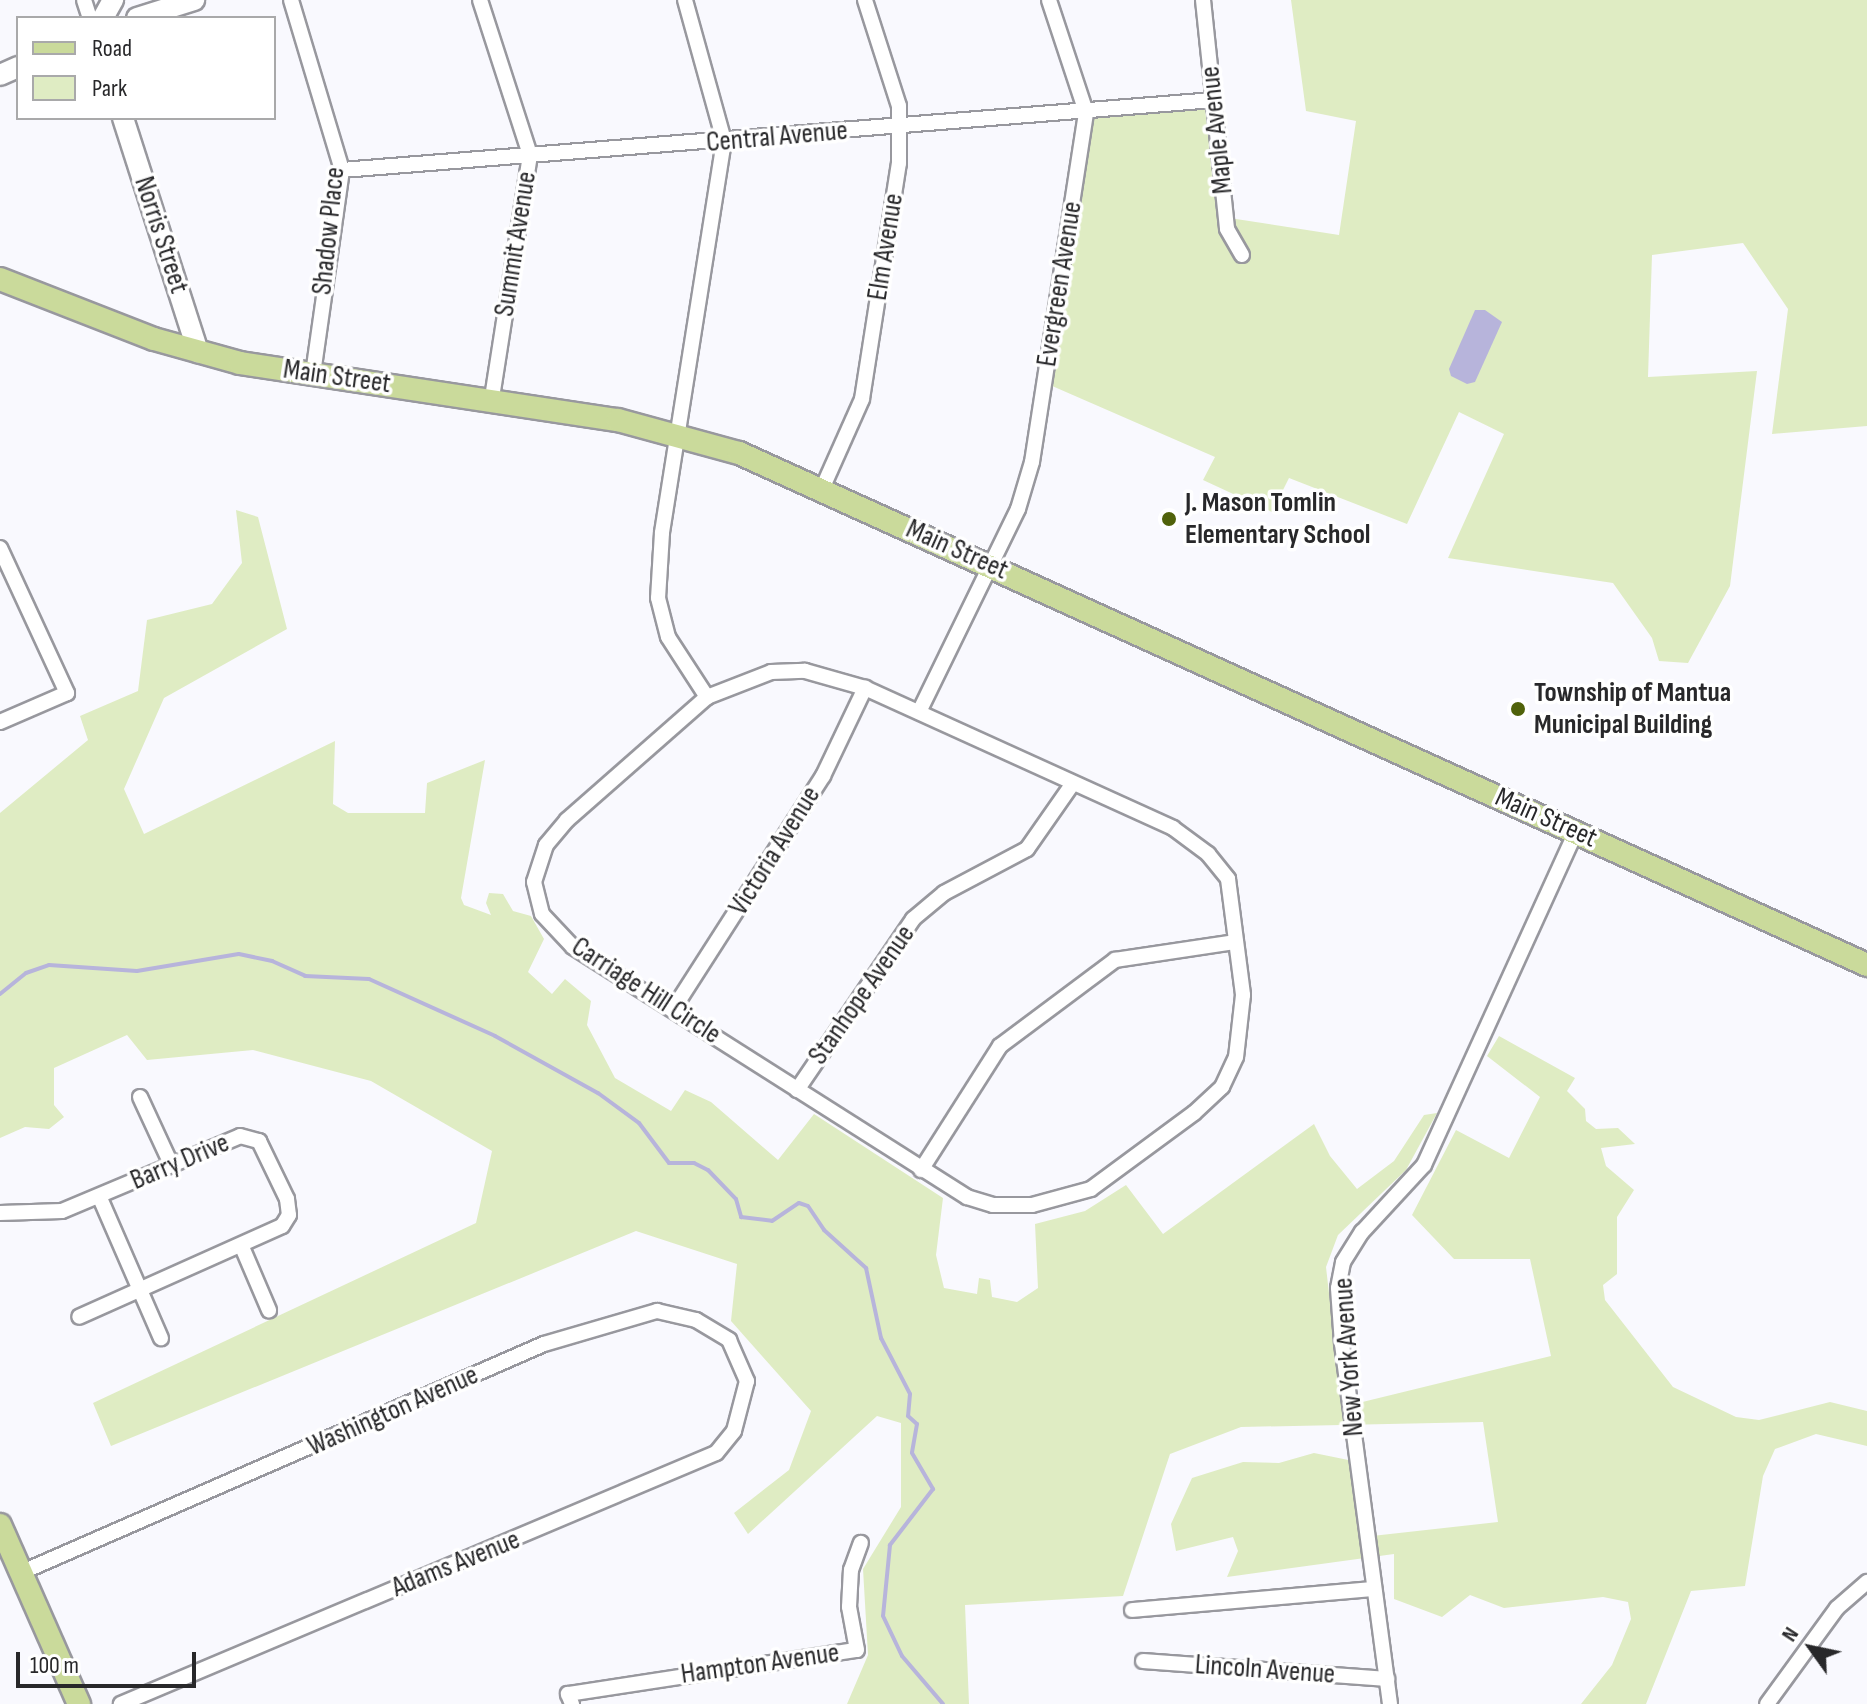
<!DOCTYPE html>
<style>
body{margin:0}
#map{position:relative;width:1867px;height:1704px;overflow:hidden;background:#f9f9fe;font-family:"Sofia Sans Condensed",sans-serif}
div>[style]{position:absolute}
.green>*{inset:0;background:#dfecc3}
.water>*{inset:0;background:#b7b4db}
.stream>*{height:4px;margin:-2px;padding:0 2px;transform-origin:2px;border-radius:2px;background:#b7b4db}
.roads{filter:drop-shadow(2px 0 #98989e) drop-shadow(-2px 0 #98989e) drop-shadow(0 2px #98989e) drop-shadow(0 -2px #98989e)}
.street>*{height:14px;margin:-7px;padding:0 7px;transform-origin:7px;border-radius:7px;background:#fff}
.secondary>*{height:20px;margin:-10px;padding:0 10px;transform-origin:10px;border-radius:10px;background:#fff}
.primary>*{height:22px;margin:-11px;padding:0 11px;transform-origin:11px;border-radius:11px;background:#cada9b}
.dots>*{width:22px;height:22px;translate:-50% -50%;box-sizing:border-box;border:4px solid #fff;border-radius:50%}
span{translate:-50% -50%;white-space:nowrap;text-align:center;line-height:1.15;-webkit-text-stroke:7px #fff;paint-order:stroke}
.street-label{font-size:28px;color:#28282a}
.poi-label{font-size:28px;color:#28282a;font-weight:700}
.left{translate:0 -50%;text-align:left}
.legend{position:absolute;left:16px;top:16px;width:260px;height:104px;box-sizing:border-box;background:#fff;border:2px solid #a9a9aa;margin:0;padding:10px 14px;list-style:none;font-size:24px;color:#28282a}
.legend li{display:flex;align-items:center;gap:16px;height:40px}
.legend b{width:40px;border:2px solid #a9a9aa}
.north{position:absolute;left:1771px;top:1608px;width:80px;height:80px;-webkit-text-stroke:6px #fff;paint-order:stroke;rotate:303deg;font-size:22px;font-weight:700;line-height:32px;text-align:center;color:#28282a}
.north::after{content:'';display:block;margin:auto;width:28px;height:36px;background:#28282a;clip-path:polygon(50% 0,100% 100%,50% 72%,0 100%)}
.scale{position:absolute;left:16px;top:1652px;width:180px;height:36px;box-sizing:border-box;border:4px solid #28282a;border-top:0;padding-left:10px;font-size:24px;line-height:28px;white-space:nowrap;color:#28282a;-webkit-text-stroke:6px #fff;paint-order:stroke}
</style>
<div id="map">
<div class="green">
<div style="clip-path:polygon(1291px 0,1867px 0,1867px 426px,1772px 434px,1788px 309px,1743px 243px,1652px 255px,1648px 377px,1757px 371px,1730px 586px,1688px 663px,1659px 661px,1652px 638px,1613px 583px,1448px 558px,1504px 434px,1459px 412px,1407px 524px,1289px 478px,1272px 512px,1203px 480px,1215px 457px,1043px 382px,1079px 109px,1208px 101px,1223px 217px,1339px 235px,1356px 121px,1306px 111px)"></div>
<div style="clip-path:polygon(236px 510px,258px 517px,287px 629px,164px 698px,124px 789px,144px 834px,335px 741px,333px 804px,348px 813px,425px 813px,427px 783px,485px 760px,461px 898px,464px 905px,491px 915px,486px 903px,489px 893px,503px 894px,513px 911px,531px 916px,544px 939px,528px 972px,552px 994px,565px 979px,591px 1001px,587px 1025px,615px 1078px,671px 1111px,685px 1090px,711px 1102px,778px 1160px,814px 1114px,943px 1198px,936px 1255px,944px 1288px,977px 1294px,979px 1278px,990px 1280px,992px 1297px,1017px 1302px,1038px 1288px,1035px 1224px,1085px 1211px,1126px 1185px,1163px 1234px,1314px 1124px,1330px 1156px,1357px 1189px,1394px 1161px,1424px 1115px,1437px 1113px,1406px 1170px,1338px 1235px,1326px 1267px,1342px 1407px,1551px 1356px,1530px 1259px,1454px 1259px,1412px 1215px,1456px 1130px,1509px 1158px,1540px 1097px,1487px 1056px,1499px 1036px,1575px 1078px,1567px 1091px,1585px 1109px,1586px 1121px,1596px 1129px,1618px 1128px,1635px 1144px,1601px 1148px,1606px 1166px,1634px 1190px,1617px 1217px,1617px 1274px,1603px 1285px,1605px 1300px,1673px 1387px,1736px 1417px,1759px 1420px,1830px 1402px,1867px 1411px,1867px 1446px,1816px 1434px,1775px 1449px,1763px 1476px,1745px 1586px,1691px 1591px,1646px 1704px,1581px 1704px,1612px 1665px,1631px 1619px,1628px 1602px,1603px 1597px,1504px 1608px,1470px 1595px,1442px 1617px,1394px 1599px,1394px 1554px,1227px 1577px,1238px 1551px,1233px 1537px,1176px 1551px,1171px 1524px,1192px 1478px,1243px 1462px,1279px 1463px,1314px 1453px,1363px 1463px,1372px 1536px,1498px 1522px,1483px 1422px,1241px 1427px,1170px 1454px,1123px 1596px,965px 1605px,969px 1704px,847px 1704px,868px 1655px,863px 1569px,901px 1507px,901px 1423px,877px 1416px,748px 1534px,734px 1513px,789px 1470px,811px 1411px,731px 1321px,737px 1264px,636px 1231px,111px 1446px,93px 1403px,476px 1223px,492px 1151px,371px 1081px,253px 1050px,147px 1060px,127px 1035px,54px 1068px,54px 1105px,64px 1117px,49px 1129px,25px 1127px,0 1138px,0 813px,88px 740px,80px 716px,138px 691px,147px 620px,212px 604px,242px 563px)"></div>
</div>
<div class="water">
<div style="clip-path:polygon(1475px 310px,1485px 310px,1502px 322px,1475px 382px,1467px 384px,1451px 376px,1449px 369px)"></div>
</div>
<div class="stream">
<div style="left:0;top:994px;width:33px;rotate:-39deg"></div>
<div style="left:26px;top:973px;width:24px;rotate:-19deg"></div>
<div style="left:49px;top:965px;width:88px;rotate:3.9deg"></div>
<div style="left:137px;top:971px;width:103px;rotate:-9.5deg"></div>
<div style="left:239px;top:954px;width:34px;rotate:12deg"></div>
<div style="left:272px;top:961px;width:36px;rotate:24deg"></div>
<div style="left:305px;top:976px;width:64px;rotate:2.7deg"></div>
<div style="left:369px;top:979px;width:138px;rotate:24.3deg"></div>
<div style="left:495px;top:1036px;width:118px;rotate:29deg"></div>
<div style="left:598px;top:1093px;width:51px;rotate:36.2deg"></div>
<div style="left:639px;top:1123px;width:50px;rotate:53.1deg"></div>
<div style="left:669px;top:1163px;width:25px"></div>
<div style="left:694px;top:1163px;width:16px;rotate:27deg"></div>
<div style="left:708px;top:1170px;width:40px;rotate:46deg"></div>
<div style="left:736px;top:1199px;width:19px;rotate:74deg"></div>
<div style="left:741px;top:1217px;width:31px;rotate:7deg"></div>
<div style="left:772px;top:1221px;width:32px;rotate:-34deg"></div>
<div style="left:799px;top:1203px;width:9px;rotate:18deg"></div>
<div style="left:808px;top:1206px;width:29px;rotate:56deg"></div>
<div style="left:824px;top:1230px;width:57px;rotate:42.1deg"></div>
<div style="left:866px;top:1268px;width:72px;rotate:77.9deg"></div>
<div style="left:881px;top:1338px;width:63px;rotate:62.6deg"></div>
<div style="left:910px;top:1394px;width:22px;rotate:95deg"></div>
<div style="left:908px;top:1416px;width:12px;rotate:42deg"></div>
<div style="left:917px;top:1424px;width:29px;rotate:100deg"></div>
<div style="left:912px;top:1453px;width:42px;rotate:59.7deg"></div>
<div style="left:933px;top:1489px;width:71px;rotate:127.5deg"></div>
<div style="left:890px;top:1545px;width:71px;rotate:95.6deg"></div>
<div style="left:883px;top:1616px;width:44px;rotate:64.6deg"></div>
<div style="left:902px;top:1656px;width:63px;rotate:49.5deg"></div>
</div>
<div class="roads">
<div class="street">
<div style="left:84px;top:0;width:19px;rotate:72deg"></div>
<div style="left:291px;top:0;width:177px;rotate:73.3deg"></div>
<div style="left:342px;top:170px;width:205px;rotate:98.1deg"></div>
<div style="left:480px;top:0;width:163px;rotate:72.1deg"></div>
<div style="left:530px;top:155px;width:247px;rotate:98.9deg"></div>
<div style="left:685px;top:0;width:146px;rotate:74.5deg"></div>
<div style="left:724px;top:141px;width:397px;rotate:99deg"></div>
<div style="left:662px;top:533px;width:65px;rotate:93.5deg"></div>
<div style="left:658px;top:598px;width:40px;rotate:75.6deg"></div>
<div style="left:668px;top:637px;width:72px;rotate:57deg"></div>
<div style="left:1203px;top:0;width:230px;rotate:84deg"></div>
<div style="left:1227px;top:229px;width:30px;rotate:60deg"></div>
<div style="left:342px;top:170px;width:874px;rotate:-4.59deg"></div>
<div style="left:822px;top:489px;width:98px;rotate:-66deg"></div>
<div style="left:862px;top:399px;width:239px;rotate:-81.1deg"></div>
<div style="left:899px;top:163px;width:57px;rotate:-90deg"></div>
<div style="left:899px;top:106px;width:111px;rotate:-107.8deg"></div>
<div style="left:0;top:548px;width:160px;rotate:65.2deg"></div>
<div style="left:67px;top:693px;width:73px;rotate:156.6deg"></div>
<div style="left:805px;top:671px;width:62px;rotate:15.8deg"></div>
<div style="left:865px;top:688px;width:338px;rotate:24.4deg"></div>
<div style="left:1173px;top:828px;width:44px;rotate:36.6deg"></div>
<div style="left:1208px;top:854px;width:32px;rotate:51deg"></div>
<div style="left:1228px;top:879px;width:117px;rotate:82.6deg"></div>
<div style="left:1243px;top:995px;width:62px;rotate:96.4deg"></div>
<div style="left:1236px;top:1057px;width:33px;rotate:115deg"></div>
<div style="left:1222px;top:1087px;width:38px;rotate:137deg"></div>
<div style="left:1194px;top:1113px;width:128px;rotate:143.6deg"></div>
<div style="left:1091px;top:1189px;width:61px;rotate:164.8deg"></div>
<div style="left:1032px;top:1205px;width:39px;rotate:180deg"></div>
<div style="left:993px;top:1205px;width:27px;rotate:-163deg"></div>
<div style="left:967px;top:1197px;width:467px;rotate:-147.6deg"></div>
<div style="left:573px;top:947px;width:45px;rotate:-133.2deg"></div>
<div style="left:542px;top:914px;width:33px;rotate:-104deg"></div>
<div style="left:534px;top:882px;width:39px;rotate:-72deg"></div>
<div style="left:546px;top:845px;width:33px;rotate:-50deg"></div>
<div style="left:567px;top:820px;width:186px;rotate:-41.3deg"></div>
<div style="left:707px;top:697px;width:69px;rotate:-21.3deg"></div>
<div style="left:771px;top:672px;width:34px;rotate:-2deg"></div>
<div style="left:919px;top:712px;width:226px;rotate:-64deg"></div>
<div style="left:1018px;top:509px;width:49px;rotate:-73.4deg"></div>
<div style="left:1032px;top:462px;width:354px;rotate:-81.2deg"></div>
<div style="left:1086px;top:112px;width:118px;rotate:-108.3deg"></div>
<div style="left:674px;top:1008px;width:276px;rotate:-57.3deg"></div>
<div style="left:823px;top:776px;width:98px;rotate:-64.5deg"></div>
<div style="left:797px;top:1090px;width:207px;rotate:-55.8deg"></div>
<div style="left:913px;top:919px;width:40px;rotate:-40deg"></div>
<div style="left:944px;top:893px;width:94px;rotate:-27.9deg"></div>
<div style="left:1027px;top:849px;width:80px;rotate:-55.1deg"></div>
<div style="left:140px;top:1097px;width:74px;rotate:65.2deg"></div>
<div style="left:921px;top:1170px;width:147px;rotate:-57.5deg"></div>
<div style="left:1000px;top:1046px;width:144px;rotate:-36.8deg"></div>
<div style="left:1115px;top:960px;width:122px;rotate:-8.5deg"></div>
<div style="left:100px;top:1198px;width:153px;rotate:66.5deg"></div>
<div style="left:0;top:1213px;width:62px;rotate:-1.8deg"></div>
<div style="left:62px;top:1211px;width:193px;rotate:-22.8deg"></div>
<div style="left:240px;top:1136px;width:20px;rotate:15deg"></div>
<div style="left:259px;top:1141px;width:64px;rotate:64.2deg"></div>
<div style="left:287px;top:1199px;width:16px;rotate:83deg"></div>
<div style="left:289px;top:1215px;width:13px;rotate:122deg"></div>
<div style="left:282px;top:1226px;width:222px;rotate:155.9deg"></div>
<div style="left:242px;top:1247px;width:69px;rotate:66.8deg"></div>
<div style="left:20px;top:1573px;width:572px;rotate:-23.61deg"></div>
<div style="left:544px;top:1344px;width:118px;rotate:-16.3deg"></div>
<div style="left:657px;top:1311px;width:40px;rotate:13deg"></div>
<div style="left:696px;top:1320px;width:39px;rotate:31deg"></div>
<div style="left:729px;top:1340px;width:45px;rotate:66.3deg"></div>
<div style="left:747px;top:1381px;width:52px;rotate:104.6deg"></div>
<div style="left:734px;top:1431px;width:28px;rotate:129deg"></div>
<div style="left:716px;top:1453px;width:646px;rotate:157.13deg"></div>
<div style="left:1132px;top:1610px;width:243px;rotate:-5deg"></div>
<div style="left:1143px;top:1661px;width:245px;rotate:4.2deg"></div>
<div style="left:572px;top:1704px;width:11px;rotate:-112deg"></div>
<div style="left:568px;top:1694px;width:292px;rotate:-8.7deg"></div>
<div style="left:857px;top:1650px;width:44px;rotate:-100.5deg"></div>
<div style="left:849px;top:1607px;width:37px;rotate:-87deg"></div>
<div style="left:851px;top:1570px;width:29px;rotate:-70deg"></div>
<div style="left:1390px;top:1704px;width:363px;rotate:-97.6deg"></div>
<div style="left:1342px;top:1344px;width:56px;rotate:-94.1deg"></div>
<div style="left:1338px;top:1288px;width:26px;rotate:-79deg"></div>
<div style="left:1343px;top:1262px;width:36px;rotate:-58deg"></div>
<div style="left:1362px;top:1232px;width:91px;rotate:-47.2deg"></div>
<div style="left:1424px;top:1165px;width:366px;rotate:-65.5deg"></div>
<div style="left:1767px;top:1704px;width:119px;rotate:-53.9deg"></div>
<div style="left:1837px;top:1608px;width:40px;rotate:-41deg"></div>
</div>
<div class="secondary">
<div style="left:103px;top:18px;width:21px;rotate:-61deg"></div>
<div style="left:137px;top:18px;width:60px;rotate:-17.5deg"></div>
<div style="left:0;top:75px;width:20px;rotate:-24deg"></div>
<div style="left:123px;top:118px;width:246px;rotate:72.2deg"></div>
</div>
<div class="primary">
<div style="left:0;top:279px;width:165px;rotate:21.3deg"></div>
<div style="left:154px;top:339px;width:89px;rotate:15.6deg"></div>
<div style="left:240px;top:363px;width:382px;rotate:8.6deg"></div>
<div style="left:618px;top:420px;width:125px;rotate:15.3deg"></div>
<div style="left:739px;top:453px;width:1239px;rotate:24.41deg"></div>
<div style="left:0;top:1525px;width:196px;rotate:66.2deg"></div>
</div>
</div>
<div class="dots">
<div style="left:1169px;top:519px;background:#50620a"></div>
<div style="left:1518px;top:709px;background:#50620a"></div>
</div>
<div class="street-label">
<span style="left:1217px;top:130px;rotate:-96deg">Maple Avenue</span>
<span style="left:777px;top:137px;rotate:-5deg">Central Avenue</span>
<span style="left:329px;top:231px;rotate:-84deg">Shadow Place</span>
<span style="left:161px;top:235px;rotate:72deg">Norris Street</span>
<span style="left:516px;top:244px;rotate:-81deg">Summit Avenue</span>
<span style="left:886px;top:247px;rotate:-81deg">Elm Avenue</span>
<span style="left:1060px;top:284px;rotate:-81deg">Evergreen Avenue</span>
<span style="left:337px;top:377px;rotate:8deg">Main Street</span>
<span style="left:957px;top:550px;rotate:24deg">Main Street</span>
<span style="left:1546px;top:818px;rotate:24deg">Main Street</span>
<span style="left:775px;top:851px;rotate:-58deg">Victoria Avenue</span>
<span style="left:646px;top:991px;rotate:33deg">Carriage Hill Circle</span>
<span style="left:862px;top:995px;rotate:-55deg">Stanhope Avenue</span>
<span style="left:180px;top:1162px;rotate:-23deg">Barry Drive</span>
<span style="left:1349px;top:1357px;rotate:-94deg">New York Avenue</span>
<span style="left:393px;top:1411px;rotate:-24deg">Washington Avenue</span>
<span style="left:456px;top:1564px;rotate:-22deg">Adams Avenue</span>
<span style="left:760px;top:1664px;rotate:-8deg">Hampton Avenue</span>
<span style="left:1265px;top:1670px;rotate:4deg">Lincoln Avenue</span>
</div>
<div class="poi-label">
<span class="left" style="left:1185px;top:519px">J. Mason Tomlin<br>Elementary School</span>
<span class="left" style="left:1534px;top:709px">Township of Mantua<br>Municipal Building</span>
</div>
<ul class="legend">
<li><b style="height:10px;background:#cada9b"></b>Road</li>
<li><b style="height:22px;background:#dfecc3"></b>Park</li>
</ul>
<div class="north">N</div>
<div class="scale">100 m</div>
</div>
